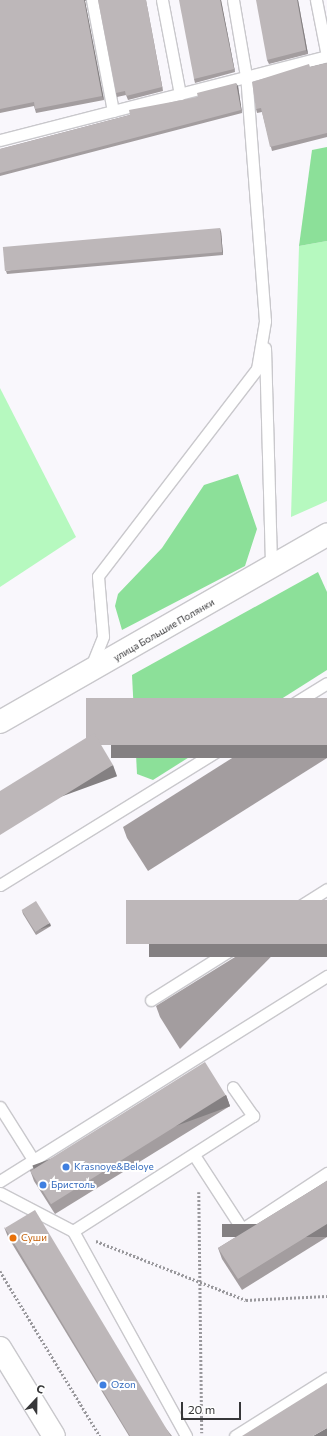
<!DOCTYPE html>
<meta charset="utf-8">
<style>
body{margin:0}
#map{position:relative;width:327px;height:1436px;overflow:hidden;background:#f9f7fc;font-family:Commissioner,sans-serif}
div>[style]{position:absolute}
.green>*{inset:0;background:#b6f9bf}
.forest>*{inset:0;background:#8ce099}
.path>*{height:2.5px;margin-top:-1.25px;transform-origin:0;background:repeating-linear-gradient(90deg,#99989c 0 2px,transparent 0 4px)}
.roads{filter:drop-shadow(1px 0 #c9c8cc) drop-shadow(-1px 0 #c9c8cc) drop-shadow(0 1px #c9c8cc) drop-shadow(0 -1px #c9c8cc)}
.lane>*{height:11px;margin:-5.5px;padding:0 5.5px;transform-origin:5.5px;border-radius:5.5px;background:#fff}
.street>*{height:22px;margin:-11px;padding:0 11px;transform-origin:11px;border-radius:11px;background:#fff}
.wall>*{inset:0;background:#a39d9f}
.shaded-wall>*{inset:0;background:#848082;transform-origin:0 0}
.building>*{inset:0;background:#bdb7b9;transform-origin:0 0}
.dots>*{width:11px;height:11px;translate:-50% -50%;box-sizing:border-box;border:2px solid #fff;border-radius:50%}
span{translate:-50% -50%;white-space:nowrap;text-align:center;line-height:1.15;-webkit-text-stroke:4px #fff;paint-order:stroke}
.street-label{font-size:10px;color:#373739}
.shop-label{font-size:10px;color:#366cbe}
.left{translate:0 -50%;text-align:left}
.food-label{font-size:10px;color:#c56008}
.north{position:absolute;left:16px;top:1380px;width:40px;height:40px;-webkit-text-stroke:3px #fff;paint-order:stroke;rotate:22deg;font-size:11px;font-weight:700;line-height:16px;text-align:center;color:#373739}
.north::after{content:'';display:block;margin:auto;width:14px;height:18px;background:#373739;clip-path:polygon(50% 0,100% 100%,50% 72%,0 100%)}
.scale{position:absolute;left:181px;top:1402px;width:60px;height:18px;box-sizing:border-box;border:2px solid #373739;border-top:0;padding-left:5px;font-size:12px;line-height:14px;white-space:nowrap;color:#373739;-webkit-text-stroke:3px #fff;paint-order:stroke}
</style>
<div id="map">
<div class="green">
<div style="clip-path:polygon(327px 241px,327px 501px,291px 517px,299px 246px)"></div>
<div style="clip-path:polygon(0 388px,76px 537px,0 587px)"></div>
</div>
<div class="forest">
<div style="clip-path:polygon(327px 147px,327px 241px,299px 246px,312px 150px)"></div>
<div style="clip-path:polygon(238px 474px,257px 529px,245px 566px,122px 630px,115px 606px,118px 594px,162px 548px,204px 485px)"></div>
<div style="clip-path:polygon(318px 572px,327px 592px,327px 670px,153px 780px,137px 774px,132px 675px)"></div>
</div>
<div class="path">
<div style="left:199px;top:1192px;width:241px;rotate:89.3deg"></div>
<div style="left:96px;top:1241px;width:161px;rotate:21.5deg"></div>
<div style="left:246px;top:1300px;width:81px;rotate:-2.8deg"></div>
<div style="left:0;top:1271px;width:193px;rotate:58.8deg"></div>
</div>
<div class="roads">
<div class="lane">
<div style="left:92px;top:0;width:113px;rotate:79.3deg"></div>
<div style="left:162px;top:0;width:96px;rotate:79.2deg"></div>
<div style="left:316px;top:0;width:57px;rotate:78.9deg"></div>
<div style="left:0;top:140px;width:338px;rotate:-14.4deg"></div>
<div style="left:265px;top:348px;width:220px;rotate:88.4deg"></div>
<div style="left:90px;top:669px;width:35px;rotate:-68deg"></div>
<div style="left:103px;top:636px;width:60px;rotate:-94.8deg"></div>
<div style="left:98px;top:576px;width:261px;rotate:-52.5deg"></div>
<div style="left:257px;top:369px;width:49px;rotate:-80.5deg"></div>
<div style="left:265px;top:321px;width:246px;rotate:-94.4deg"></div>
<div style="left:246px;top:76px;width:77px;rotate:-99.7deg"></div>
<div style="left:0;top:885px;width:384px;rotate:-31.7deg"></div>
<div style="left:151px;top:1000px;width:208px;rotate:-32.2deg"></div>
<div style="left:0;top:1107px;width:64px;rotate:57.8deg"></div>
<div style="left:194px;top:1155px;width:88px;rotate:57deg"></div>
<div style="left:242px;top:1229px;width:102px;rotate:-33.4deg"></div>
<div style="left:0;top:1181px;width:386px;rotate:-32.1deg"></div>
<div style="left:0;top:1193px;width:82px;rotate:27.5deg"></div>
<div style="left:73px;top:1231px;width:214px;rotate:-32.6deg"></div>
<div style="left:253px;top:1116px;width:35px;rotate:-125deg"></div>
<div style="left:73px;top:1231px;width:234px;rotate:61.1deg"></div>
<div style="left:235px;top:1436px;width:109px;rotate:-32.2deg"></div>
</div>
<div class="street">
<div style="left:0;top:722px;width:377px;rotate:-29.8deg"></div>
<div style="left:0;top:1348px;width:103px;rotate:58.5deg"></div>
</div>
</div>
<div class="wall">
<div style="clip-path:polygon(0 0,86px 0,85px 1px,104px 100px,36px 113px,34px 106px,0 113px)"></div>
<div style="clip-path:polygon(146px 0,163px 91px,128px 100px,126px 95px,117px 97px,116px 93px)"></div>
<div style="clip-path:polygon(221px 0,235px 72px,195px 83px,194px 79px)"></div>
<div style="clip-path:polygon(298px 0,308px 54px,269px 64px,267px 60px)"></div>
<div style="clip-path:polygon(327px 63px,327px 137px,272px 151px,262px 112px,257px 113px,256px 109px,310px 67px)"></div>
<div style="clip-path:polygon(238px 86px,242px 113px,0 176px,0 149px,198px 97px)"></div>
<div style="clip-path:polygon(221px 231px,223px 255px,7px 274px,6px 271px)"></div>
<div style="clip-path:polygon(327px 698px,327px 758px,148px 871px,127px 838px,123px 827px)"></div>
<div style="clip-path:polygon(327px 900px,180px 1049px,160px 1017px,156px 1006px)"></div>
<div style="clip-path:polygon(22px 911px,51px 926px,36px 935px,23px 914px)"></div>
<div style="clip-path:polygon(226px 1095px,230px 1106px,55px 1214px,34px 1181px,30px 1170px)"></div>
<div style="clip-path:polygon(327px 1181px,327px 1237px,242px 1290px,222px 1259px,218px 1248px)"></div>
<div style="clip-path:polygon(4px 1227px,172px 1436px,129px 1436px,8px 1237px)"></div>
</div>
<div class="shaded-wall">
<div style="clip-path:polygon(84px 0,86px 0,85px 1px,104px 100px,102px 96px)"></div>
<div style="clip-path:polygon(146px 0,163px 91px,162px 87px)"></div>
<div style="clip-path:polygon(220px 0,221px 0,235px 72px,234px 69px)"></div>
<div style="clip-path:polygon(297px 0,298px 0,308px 54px,306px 50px)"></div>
<div style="clip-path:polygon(236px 83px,238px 86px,242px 113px,241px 110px)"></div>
<div style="clip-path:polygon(220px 228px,221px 231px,223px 255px,222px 252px)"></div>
<div style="left:327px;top:745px;width:13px;height:216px;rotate:90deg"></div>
<div style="left:113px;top:765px;width:12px;height:133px;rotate:70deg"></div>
<div style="left:50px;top:923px;width:3px;height:17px;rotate:72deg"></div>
<div style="left:327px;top:944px;width:13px;height:178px;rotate:90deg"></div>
<div style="left:226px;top:1095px;width:12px;height:206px;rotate:70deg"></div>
<div style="left:327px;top:1224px;width:13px;height:105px;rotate:90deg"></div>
<div style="clip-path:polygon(327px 1428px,327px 1436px,313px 1436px)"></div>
</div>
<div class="building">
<div style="clip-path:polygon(0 0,84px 0,102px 96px,35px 109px,34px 102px,0 109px)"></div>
<div style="clip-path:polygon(98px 0,146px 0,162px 87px,126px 96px,125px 91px,116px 93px)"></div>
<div style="clip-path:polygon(179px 0,220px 0,234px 69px,194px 79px)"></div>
<div style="clip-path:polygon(256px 0,297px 0,306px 50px,267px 60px)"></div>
<div style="clip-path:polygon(327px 63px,327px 133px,270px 147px,261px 108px,256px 109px,252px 82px,309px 64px,310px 67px)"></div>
<div style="clip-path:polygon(236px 83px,241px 110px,0 173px,0 149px,130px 115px,129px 110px,198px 97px,197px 93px)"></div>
<div style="left:220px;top:228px;width:24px;height:218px;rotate:85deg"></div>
<div style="left:327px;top:698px;width:47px;height:241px;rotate:90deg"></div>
<div style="clip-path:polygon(94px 733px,113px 765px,0 835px,0 791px)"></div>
<div style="left:327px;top:900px;width:44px;height:201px;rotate:90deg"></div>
<div style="left:36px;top:901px;width:26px;height:17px;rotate:58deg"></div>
<div style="left:205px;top:1062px;width:39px;height:206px;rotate:58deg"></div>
<div style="clip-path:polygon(327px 1181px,327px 1224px,238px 1279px,218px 1248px)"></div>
<div style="left:35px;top:1210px;width:264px;height:35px;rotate:59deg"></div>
<div style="clip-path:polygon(327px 1383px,327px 1428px,313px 1436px,242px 1436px)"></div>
</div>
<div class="dots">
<div style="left:66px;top:1167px;background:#3f7fe0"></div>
<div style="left:43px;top:1185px;background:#3f7fe0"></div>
<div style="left:13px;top:1238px;background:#e8710a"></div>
<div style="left:103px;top:1385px;background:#3f7fe0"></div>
</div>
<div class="street-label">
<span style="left:164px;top:630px;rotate:-30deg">улица Большие Полянки</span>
</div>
<div class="shop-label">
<span class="left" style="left:74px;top:1167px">Krasnoye&amp;Beloye</span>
<span class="left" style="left:51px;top:1185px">Бристоль</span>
<span class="left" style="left:111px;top:1385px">Ozon</span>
</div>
<div class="food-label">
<span class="left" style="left:21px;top:1238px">Суши</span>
</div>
<div class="north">С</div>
<div class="scale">20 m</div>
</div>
